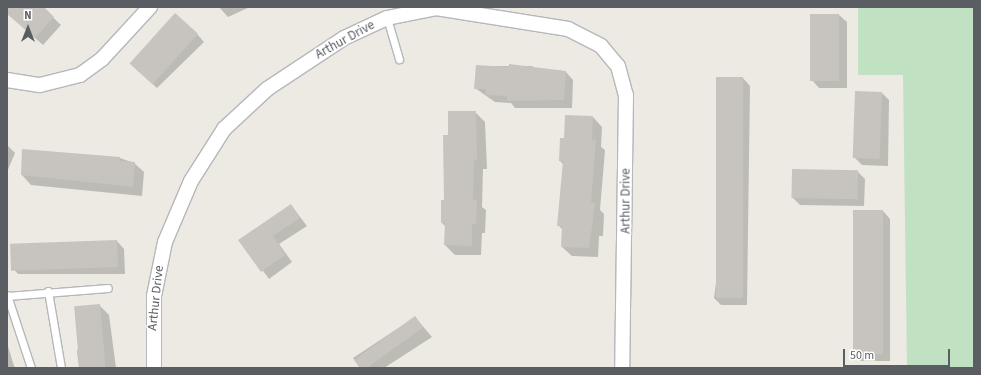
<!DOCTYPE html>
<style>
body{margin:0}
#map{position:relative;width:981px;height:375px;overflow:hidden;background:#eceae2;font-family:"Source Sans 3",sans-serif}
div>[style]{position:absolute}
.green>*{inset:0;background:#c1e1c3}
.shadow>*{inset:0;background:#0003;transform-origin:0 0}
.building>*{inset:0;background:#c7c4bf;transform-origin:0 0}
.roads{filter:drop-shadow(1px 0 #b5b7bb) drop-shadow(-1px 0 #b5b7bb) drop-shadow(0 1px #b5b7bb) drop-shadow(0 -1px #b5b7bb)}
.lane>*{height:7px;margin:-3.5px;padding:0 3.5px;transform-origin:3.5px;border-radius:3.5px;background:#fff}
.street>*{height:14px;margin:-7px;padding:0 7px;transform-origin:7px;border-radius:7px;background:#fff}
span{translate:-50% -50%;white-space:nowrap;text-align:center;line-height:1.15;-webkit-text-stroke:3px #fff;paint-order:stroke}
.street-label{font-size:13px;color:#5a5d61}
.frame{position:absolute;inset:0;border:8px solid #5a5d61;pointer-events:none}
.north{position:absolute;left:8px;top:8px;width:40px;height:40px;-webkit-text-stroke:3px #fff;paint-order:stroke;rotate:0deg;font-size:11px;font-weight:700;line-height:16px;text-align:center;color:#5a5d61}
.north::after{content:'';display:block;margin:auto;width:14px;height:18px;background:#5a5d61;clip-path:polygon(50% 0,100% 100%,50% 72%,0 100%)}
.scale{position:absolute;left:843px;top:349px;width:107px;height:18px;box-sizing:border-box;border:2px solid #5a5d61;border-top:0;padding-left:5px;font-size:12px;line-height:14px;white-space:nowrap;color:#5a5d61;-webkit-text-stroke:3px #fff;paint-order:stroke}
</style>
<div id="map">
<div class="green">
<div style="clip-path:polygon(858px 7px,974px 7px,974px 368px,907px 368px,903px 75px,858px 75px)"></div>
</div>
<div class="shadow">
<div style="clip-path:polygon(7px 7px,42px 7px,61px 25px,43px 45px,7px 13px)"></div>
<div style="clip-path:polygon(219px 7px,250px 7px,228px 17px)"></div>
<div style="clip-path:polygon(811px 15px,839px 15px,847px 22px,847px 88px,819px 88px,812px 80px)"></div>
<div style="clip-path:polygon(197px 34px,204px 42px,157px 88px,136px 69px)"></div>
<div style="clip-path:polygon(477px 66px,532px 66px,536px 70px,566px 72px,573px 80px,572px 108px,515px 108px,511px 103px,495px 102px,475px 88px)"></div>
<div style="clip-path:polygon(743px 78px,750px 86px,747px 305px,721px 305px,714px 298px)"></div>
<div style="clip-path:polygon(882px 93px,889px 100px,888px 166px,862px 165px,855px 158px)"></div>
<div style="clip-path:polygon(475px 112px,485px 122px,487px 169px,483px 169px,482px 207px,486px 210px,485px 233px,482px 233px,481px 255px,455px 255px,445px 245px,446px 227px,442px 223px,449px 136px)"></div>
<div style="clip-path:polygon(593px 117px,602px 127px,601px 147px,605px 150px,600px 210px,604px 214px,603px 236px,599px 236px,598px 257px,572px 256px,562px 247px,563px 230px,558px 225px,564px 165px,560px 161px,565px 140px)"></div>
<div style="clip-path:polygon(7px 145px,15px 153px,7px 172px)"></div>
<div style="clip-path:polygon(120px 158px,134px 163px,144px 172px,142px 196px,31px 185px,22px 175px)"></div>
<div style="clip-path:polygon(857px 171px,865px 179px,864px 206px,800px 205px,793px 198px)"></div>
<div style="clip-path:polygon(291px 205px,307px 226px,279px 244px,292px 262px,269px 279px,240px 240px)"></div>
<div style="clip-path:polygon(883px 211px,890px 219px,890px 361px,861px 361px,853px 354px)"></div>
<div style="clip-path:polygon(117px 241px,124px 249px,125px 274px,18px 274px,11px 266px)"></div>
<div style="clip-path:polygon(99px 305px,109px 315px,116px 368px,79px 368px,77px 351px)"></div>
<div style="clip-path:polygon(415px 317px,432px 337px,384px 368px,360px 368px,353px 358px)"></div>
<div style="clip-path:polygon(7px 343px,14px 366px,16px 368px,7px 368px)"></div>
<div style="left:717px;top:367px;width:142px;height:1px"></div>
</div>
<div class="building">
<div style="clip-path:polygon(7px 7px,44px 7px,54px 17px,35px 38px,7px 14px)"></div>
<div style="left:175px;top:13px;width:31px;height:68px;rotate:42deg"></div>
<div style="left:810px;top:14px;width:29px;height:67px"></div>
<div style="clip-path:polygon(509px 64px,566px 71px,564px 100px,507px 101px,507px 96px,486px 95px,486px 89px,474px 89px,476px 65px,509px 67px)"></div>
<div style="left:716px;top:77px;width:27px;height:221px"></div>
<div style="left:855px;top:91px;width:27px;height:67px;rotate:2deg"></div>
<div style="clip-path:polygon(448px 111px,476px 111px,477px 160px,474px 159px,473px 200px,477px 200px,476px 224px,472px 224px,472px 246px,444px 245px,445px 223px,441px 223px,441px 200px,444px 200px,443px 135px,448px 135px)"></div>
<div style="clip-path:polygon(565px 115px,593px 116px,592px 139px,596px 140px,591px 203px,595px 203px,589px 248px,561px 247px,562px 226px,557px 226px,563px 161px,559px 161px,560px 138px,564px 138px)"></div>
<div style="clip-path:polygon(22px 149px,120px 157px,120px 161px,135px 162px,133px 187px,21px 175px)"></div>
<div style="left:792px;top:169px;width:66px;height:29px;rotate:1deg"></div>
<div style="clip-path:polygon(291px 204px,300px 218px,273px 236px,285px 255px,261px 272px,238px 240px)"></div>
<div style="left:853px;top:210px;width:30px;height:144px"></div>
<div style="left:117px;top:240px;width:27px;height:107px;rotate:88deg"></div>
<div style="left:100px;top:304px;width:64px;height:26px;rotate:85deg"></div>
<div style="left:415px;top:316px;width:14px;height:75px;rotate:54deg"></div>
</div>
<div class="roads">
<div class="lane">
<div style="left:387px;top:18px;width:43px;rotate:73.7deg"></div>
<div style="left:48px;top:291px;width:78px;rotate:80.4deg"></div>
<div style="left:7px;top:295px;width:77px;rotate:71.8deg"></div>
<div style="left:7px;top:296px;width:101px;rotate:-4.5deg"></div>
</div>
<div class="street">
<div style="left:7px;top:80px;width:33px;rotate:9deg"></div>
<div style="left:40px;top:85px;width:41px;rotate:-14deg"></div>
<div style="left:80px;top:75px;width:27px;rotate:-36deg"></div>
<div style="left:102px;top:59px;width:71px;rotate:-47.3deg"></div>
<div style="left:154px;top:368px;width:72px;rotate:-90deg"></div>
<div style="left:154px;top:296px;width:55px;rotate:-78.5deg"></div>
<div style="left:165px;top:242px;width:66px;rotate:-66.9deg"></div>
<div style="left:191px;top:181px;width:62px;rotate:-57.6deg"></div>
<div style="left:224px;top:129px;width:59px;rotate:-42.9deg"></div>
<div style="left:267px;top:89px;width:92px;rotate:-33.5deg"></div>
<div style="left:344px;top:38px;width:47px;rotate:-24.9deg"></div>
<div style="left:387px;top:18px;width:50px;rotate:-11.5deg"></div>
<div style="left:436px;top:8px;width:134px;rotate:9deg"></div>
<div style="left:568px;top:29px;width:37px;rotate:27deg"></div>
<div style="left:601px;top:46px;width:26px;rotate:50deg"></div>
<div style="left:618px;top:66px;width:30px;rotate:75deg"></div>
<div style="left:626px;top:95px;width:273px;rotate:90.8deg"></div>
</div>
</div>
<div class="street-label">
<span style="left:345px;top:40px;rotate:-29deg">Arthur Drive</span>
<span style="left:626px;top:201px;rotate:-90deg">Arthur Drive</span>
<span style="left:156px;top:298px;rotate:-84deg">Arthur Drive</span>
</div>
<div class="frame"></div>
<div class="north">N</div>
<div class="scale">50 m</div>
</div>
